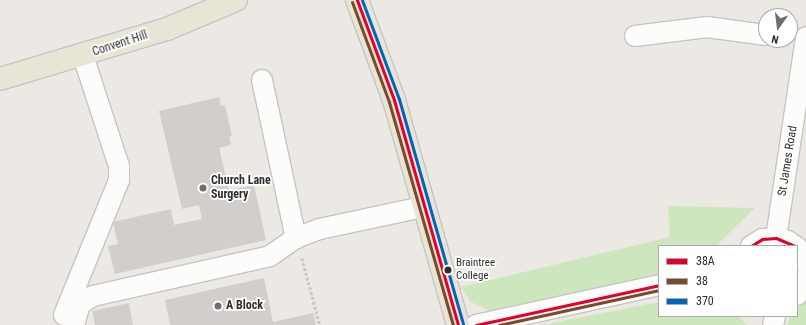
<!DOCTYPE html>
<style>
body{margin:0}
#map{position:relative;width:806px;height:325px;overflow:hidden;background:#ece8e4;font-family:"Roboto Condensed",sans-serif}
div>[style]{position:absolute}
.green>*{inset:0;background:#cee6be}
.building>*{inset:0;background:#d1cecb}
.path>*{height:2.5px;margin-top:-1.25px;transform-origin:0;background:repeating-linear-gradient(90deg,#c9c9c8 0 3px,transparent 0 5px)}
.roads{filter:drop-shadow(1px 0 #c5c4c5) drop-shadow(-1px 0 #c5c4c5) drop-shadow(0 1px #c5c4c5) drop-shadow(0 -1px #c5c4c5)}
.minor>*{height:20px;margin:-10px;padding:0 10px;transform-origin:10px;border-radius:10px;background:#fcfcfb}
.major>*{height:22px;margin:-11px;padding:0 11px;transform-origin:11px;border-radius:11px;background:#e8e4d6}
.bus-1>*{height:3px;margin:-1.5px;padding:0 1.5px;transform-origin:1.5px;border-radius:1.5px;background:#e4002b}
.bus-2>*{height:3px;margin:-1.5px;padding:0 1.5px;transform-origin:1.5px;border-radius:1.5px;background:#7a4b2a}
.bus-3>*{height:3px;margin:-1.5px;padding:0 1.5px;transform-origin:1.5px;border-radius:1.5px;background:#0065bd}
.dots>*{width:11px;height:11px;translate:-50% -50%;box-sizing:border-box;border:2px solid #fff;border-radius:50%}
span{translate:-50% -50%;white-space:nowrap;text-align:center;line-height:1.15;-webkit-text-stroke:3.5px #fff;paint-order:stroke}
.bus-label{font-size:11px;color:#2e2e2e}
.left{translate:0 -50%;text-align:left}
.street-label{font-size:12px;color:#2e2e2e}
.poi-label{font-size:12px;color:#2e2e2e;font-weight:700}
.legend{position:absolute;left:658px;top:245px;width:140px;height:72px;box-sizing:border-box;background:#fff;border:1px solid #ababab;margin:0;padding:5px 7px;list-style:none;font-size:12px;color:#2e2e2e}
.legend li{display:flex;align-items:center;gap:8px;height:20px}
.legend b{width:20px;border:1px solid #ababab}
.north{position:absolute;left:758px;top:8px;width:40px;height:40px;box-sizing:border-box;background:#fff;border:1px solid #ababab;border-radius:50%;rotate:194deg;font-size:11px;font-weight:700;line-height:16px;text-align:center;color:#2e2e2e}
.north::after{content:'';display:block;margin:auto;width:14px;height:18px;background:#706f6e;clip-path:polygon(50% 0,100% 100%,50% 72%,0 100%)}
</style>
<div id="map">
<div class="green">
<div style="clip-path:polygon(668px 206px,755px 208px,716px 246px,659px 246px,659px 274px,496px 314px,471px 302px,461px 287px,670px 237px)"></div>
<div style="clip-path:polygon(806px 301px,806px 325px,787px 325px,791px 316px,797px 316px,800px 304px)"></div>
<div style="clip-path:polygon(659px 302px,659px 316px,738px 316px,747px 325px,542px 325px)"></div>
</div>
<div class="building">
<div style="clip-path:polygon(219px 97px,221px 106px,225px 105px,232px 136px,229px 137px,231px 145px,219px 148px,229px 190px,254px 185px,266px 240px,115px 274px,108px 246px,118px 244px,113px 222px,171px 209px,174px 225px,202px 219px,199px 205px,182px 209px,159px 111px)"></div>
<div style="clip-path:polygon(264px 278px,273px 322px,313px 313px,316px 325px,170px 325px,165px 300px)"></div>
<div style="clip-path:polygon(129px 303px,133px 325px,95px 325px,92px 311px)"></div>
</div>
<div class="path">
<div style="left:302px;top:258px;width:69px;rotate:75deg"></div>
</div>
<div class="roads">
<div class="minor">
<div style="left:635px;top:36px;width:73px;rotate:-7.1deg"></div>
<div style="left:707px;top:27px;width:60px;rotate:7.7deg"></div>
<div style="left:262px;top:80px;width:162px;rotate:77.9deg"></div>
<div style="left:776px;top:238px;width:203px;rotate:-81.5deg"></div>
<div style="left:751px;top:246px;width:13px;rotate:-32deg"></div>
<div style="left:762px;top:239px;width:14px;rotate:-4deg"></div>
<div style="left:776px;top:238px;width:12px;rotate:14deg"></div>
<div style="left:788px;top:241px;width:9px;rotate:36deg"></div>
<div style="left:797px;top:247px;width:20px;rotate:63deg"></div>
<div style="left:797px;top:295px;width:19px;rotate:-62deg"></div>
<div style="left:64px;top:315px;width:146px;rotate:-67.8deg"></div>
<div style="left:119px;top:180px;width:14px;rotate:-90deg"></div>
<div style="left:119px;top:166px;width:116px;rotate:-108.1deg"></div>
<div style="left:74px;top:325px;width:22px;rotate:-74deg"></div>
<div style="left:80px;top:304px;width:15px;rotate:-32deg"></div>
<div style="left:93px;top:296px;width:181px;rotate:-12.7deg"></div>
<div style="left:270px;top:256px;width:32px;rotate:-35deg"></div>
<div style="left:296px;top:238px;width:26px;rotate:-21deg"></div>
<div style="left:320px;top:229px;width:105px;rotate:-12.1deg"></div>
<div style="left:476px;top:325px;width:187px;rotate:-12.3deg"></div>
<div style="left:773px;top:325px;width:9px;rotate:-77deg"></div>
</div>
<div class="major">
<div style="left:357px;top:0;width:107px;rotate:69.7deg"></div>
<div style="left:394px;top:100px;width:234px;rotate:74.1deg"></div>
<div style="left:0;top:79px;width:174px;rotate:-16.7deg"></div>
<div style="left:167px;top:29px;width:75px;rotate:-22.8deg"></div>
</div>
</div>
<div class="bus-1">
<div style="left:357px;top:0;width:107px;rotate:69.7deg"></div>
<div style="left:394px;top:100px;width:234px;rotate:74.1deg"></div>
<div style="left:751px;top:246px;width:13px;rotate:-32deg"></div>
<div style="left:762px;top:239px;width:14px;rotate:-4deg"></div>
<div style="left:776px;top:238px;width:21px;rotate:23deg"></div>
<div style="left:476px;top:325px;width:187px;rotate:-12.3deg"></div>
</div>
<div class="bus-2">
<div style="left:352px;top:2px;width:107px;rotate:69.7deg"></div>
<div style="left:389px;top:102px;width:232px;rotate:74deg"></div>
<div style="left:499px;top:325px;width:164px;rotate:-12.3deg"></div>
</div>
<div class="bus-3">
<div style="left:362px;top:0;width:106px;rotate:69.5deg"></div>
<div style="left:399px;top:99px;width:234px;rotate:74.1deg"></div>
</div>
<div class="dots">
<div style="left:203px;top:188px;background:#706f6e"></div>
<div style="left:448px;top:270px;background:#2e2e2e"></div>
<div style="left:218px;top:306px;background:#706f6e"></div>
</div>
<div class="bus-label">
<span class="left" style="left:456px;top:270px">Braintree<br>College</span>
</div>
<div class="street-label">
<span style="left:120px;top:44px;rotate:-18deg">Convent Hill</span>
<span style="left:788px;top:161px;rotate:-81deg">St James Road</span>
</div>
<div class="poi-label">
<span class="left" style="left:211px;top:188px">Church Lane<br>Surgery</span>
<span class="left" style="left:226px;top:306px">A Block</span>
</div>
<ul class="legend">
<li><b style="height:5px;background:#e4002b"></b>38A</li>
<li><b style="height:5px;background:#7a4b2a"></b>38</li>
<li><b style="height:5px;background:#0065bd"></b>370</li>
</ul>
<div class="north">N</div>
</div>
